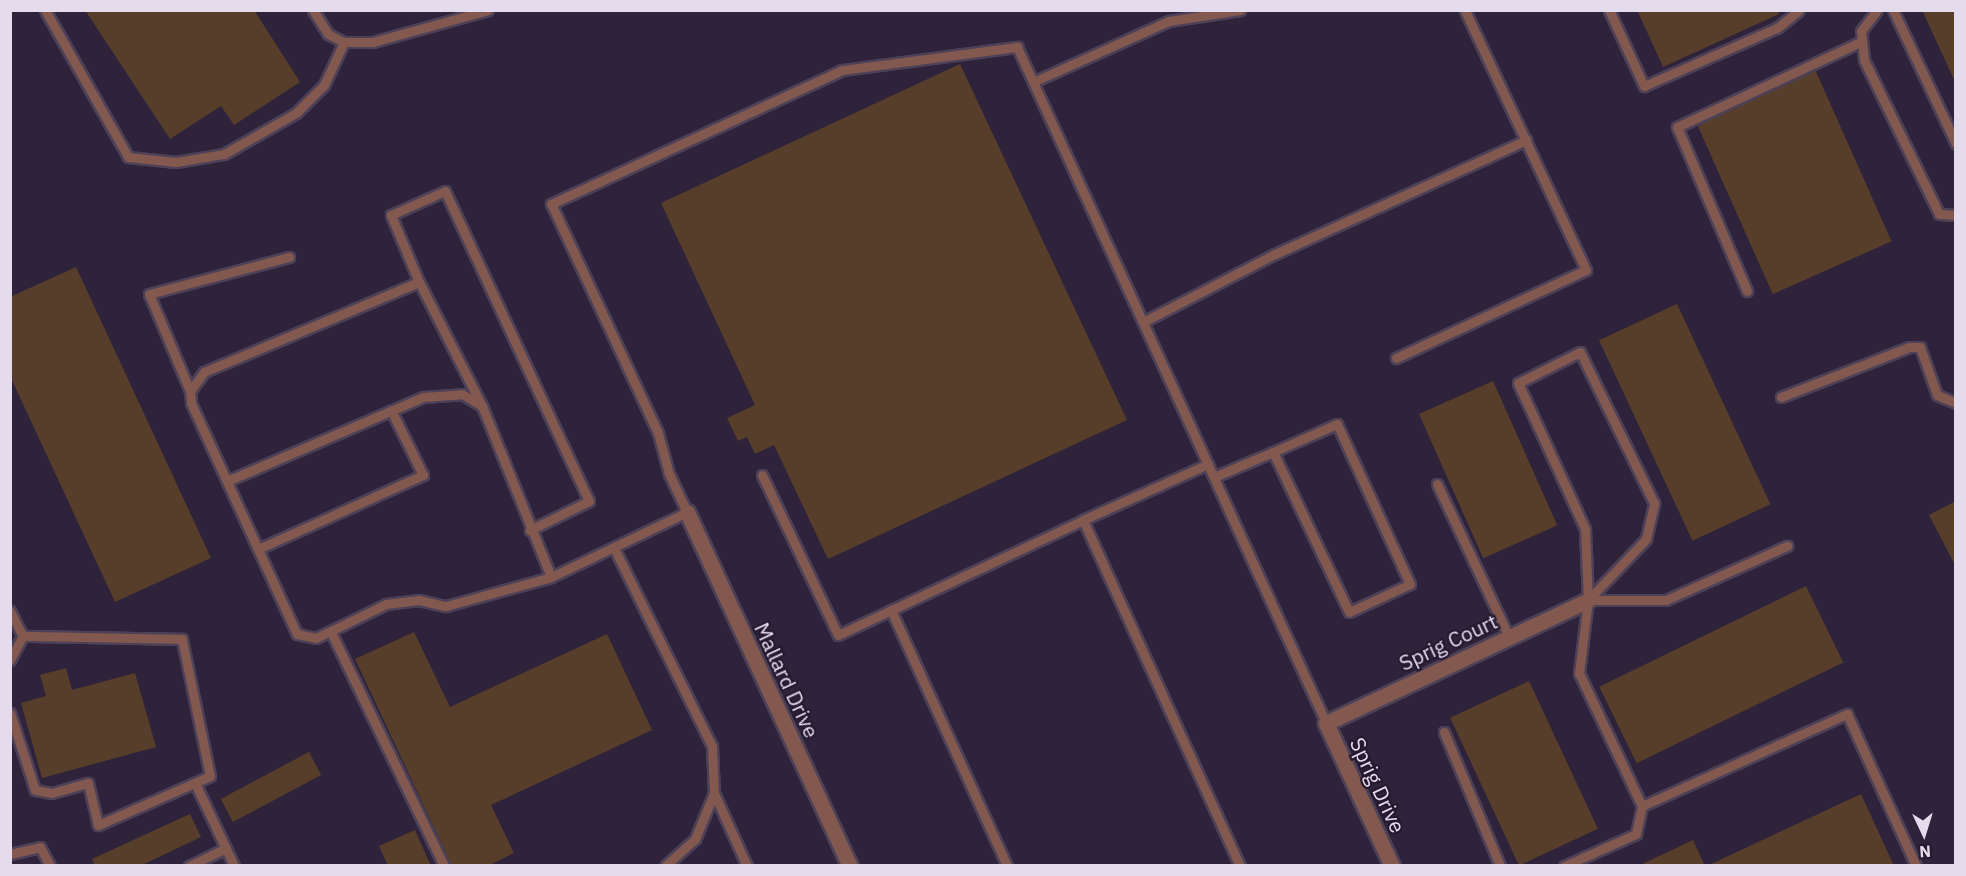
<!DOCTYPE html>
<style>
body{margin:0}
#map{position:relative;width:1966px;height:876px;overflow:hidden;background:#2f233b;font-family:"IBM Plex Sans",sans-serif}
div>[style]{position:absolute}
.building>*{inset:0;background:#563e2a;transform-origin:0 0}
.roads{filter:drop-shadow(2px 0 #4c4157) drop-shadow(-2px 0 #4c4157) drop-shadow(0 2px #4c4157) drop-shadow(0 -2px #4c4157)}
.service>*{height:9px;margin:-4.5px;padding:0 4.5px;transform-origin:4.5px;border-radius:4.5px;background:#83584f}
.minor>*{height:15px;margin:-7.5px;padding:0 7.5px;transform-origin:7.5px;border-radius:7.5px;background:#83584f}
span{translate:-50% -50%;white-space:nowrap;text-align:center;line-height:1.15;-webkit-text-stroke:4.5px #251930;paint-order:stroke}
.street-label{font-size:21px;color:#e4dcec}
.frame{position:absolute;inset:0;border:12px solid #e4dcec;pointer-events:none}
.north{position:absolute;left:1894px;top:804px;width:60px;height:60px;-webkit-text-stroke:4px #251930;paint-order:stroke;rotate:176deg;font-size:16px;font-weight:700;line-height:24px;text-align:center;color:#e4dcec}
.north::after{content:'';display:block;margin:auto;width:21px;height:27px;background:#e4dcec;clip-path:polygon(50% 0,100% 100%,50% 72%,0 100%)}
</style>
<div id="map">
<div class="building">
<div style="clip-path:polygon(85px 10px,254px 10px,300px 82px,234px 125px,221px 106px,170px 139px)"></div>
<div style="clip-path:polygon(1637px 10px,1777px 10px,1779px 14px,1663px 67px)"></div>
<div style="clip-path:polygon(1922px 10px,1956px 10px,1956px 84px)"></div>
<div style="clip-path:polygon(960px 64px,1127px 420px,828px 559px,774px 445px,755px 454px,747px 437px,738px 441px,727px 418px,755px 405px,661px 203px)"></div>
<div style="left:1813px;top:65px;width:193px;height:130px;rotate:66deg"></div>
<div style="clip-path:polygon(76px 267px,211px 558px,115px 602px,10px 376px,10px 297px)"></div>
<div style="left:1677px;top:304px;width:221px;height:86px;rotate:65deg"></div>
<div style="left:1493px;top:381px;width:158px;height:81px;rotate:66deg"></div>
<div style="clip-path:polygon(1956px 501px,1956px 567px,1929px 515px)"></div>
<div style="left:1806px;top:586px;width:85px;height:230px;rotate:64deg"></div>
<div style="clip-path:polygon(414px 632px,450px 707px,607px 634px,652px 730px,491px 805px,514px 853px,488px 866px,452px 866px,355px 659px)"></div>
<div style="clip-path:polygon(66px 668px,72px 690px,135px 673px,156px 747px,42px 778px,21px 703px,46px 696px,40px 675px)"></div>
<div style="left:1529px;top:681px;width:163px;height:87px;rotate:65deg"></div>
<div style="left:309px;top:752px;width:26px;height:100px;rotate:62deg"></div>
<div style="clip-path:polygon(1861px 794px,1894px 866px,1707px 866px)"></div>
<div style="clip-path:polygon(190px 814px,201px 837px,140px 866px,95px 866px,92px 859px)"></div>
<div style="clip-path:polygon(415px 830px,431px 866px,388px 866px,379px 846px)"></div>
<div style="clip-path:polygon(1693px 840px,1705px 866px,1638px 866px)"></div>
</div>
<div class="roads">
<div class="service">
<div style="left:45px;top:10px;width:169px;rotate:60.5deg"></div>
<div style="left:128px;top:157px;width:48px;rotate:5.9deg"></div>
<div style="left:176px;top:162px;width:49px;rotate:-9.5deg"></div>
<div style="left:224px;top:154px;width:83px;rotate:-29.7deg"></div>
<div style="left:296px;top:113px;width:40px;rotate:-45deg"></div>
<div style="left:324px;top:85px;width:47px;rotate:-65.1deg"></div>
<div style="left:313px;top:10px;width:28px;rotate:58deg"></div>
<div style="left:328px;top:34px;width:18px;rotate:27deg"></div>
<div style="left:344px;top:42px;width:29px"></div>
<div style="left:373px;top:42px;width:119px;rotate:-15.5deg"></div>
<div style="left:1609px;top:10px;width:84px;rotate:65.3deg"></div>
<div style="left:1644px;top:86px;width:145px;rotate:-23.6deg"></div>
<div style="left:1777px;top:28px;width:28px;rotate:-39deg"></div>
<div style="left:1877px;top:10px;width:26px;rotate:127deg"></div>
<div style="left:1861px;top:31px;width:29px;rotate:84deg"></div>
<div style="left:1864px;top:60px;width:171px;rotate:64deg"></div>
<div style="left:1939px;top:214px;width:17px;rotate:3deg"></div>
<div style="left:1893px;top:10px;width:148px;rotate:64.8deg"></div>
<div style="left:1033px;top:82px;width:149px;rotate:-24.2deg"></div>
<div style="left:1169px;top:21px;width:72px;rotate:-8.8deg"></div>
<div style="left:419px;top:282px;width:233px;rotate:157.3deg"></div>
<div style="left:204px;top:372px;width:24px;rotate:126deg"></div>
<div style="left:190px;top:391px;width:12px;rotate:85deg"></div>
<div style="left:191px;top:403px;width:254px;rotate:65.4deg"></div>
<div style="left:297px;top:634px;width:19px;rotate:12deg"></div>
<div style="left:316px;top:638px;width:78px;rotate:-25.9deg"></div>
<div style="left:386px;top:604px;width:33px;rotate:-7deg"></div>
<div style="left:419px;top:600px;width:28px;rotate:13deg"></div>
<div style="left:446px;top:606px;width:109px;rotate:-15.4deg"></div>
<div style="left:551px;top:577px;width:151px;rotate:-25.5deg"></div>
<div style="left:687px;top:512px;width:42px;rotate:-115.3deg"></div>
<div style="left:669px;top:474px;width:42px;rotate:-105deg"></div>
<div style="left:658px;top:433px;width:253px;rotate:-115deg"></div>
<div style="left:551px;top:204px;width:320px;rotate:-24.7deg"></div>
<div style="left:842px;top:70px;width:177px;rotate:-7.5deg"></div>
<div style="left:1017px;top:47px;width:743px;rotate:65.43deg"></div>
<div style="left:1747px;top:291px;width:178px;rotate:-113.1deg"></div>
<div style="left:1677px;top:127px;width:202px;rotate:-24.9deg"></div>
<div style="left:1143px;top:322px;width:148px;rotate:-27.3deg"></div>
<div style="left:1275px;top:254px;width:276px;rotate:-24.4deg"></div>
<div style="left:1396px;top:358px;width:209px;rotate:-24.9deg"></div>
<div style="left:1586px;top:270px;width:287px;rotate:-115deg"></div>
<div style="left:190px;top:391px;width:105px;rotate:-112.9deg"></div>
<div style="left:149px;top:294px;width:145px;rotate:-14.8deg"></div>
<div style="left:1781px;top:397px;width:137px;rotate:-21.3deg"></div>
<div style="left:1909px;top:347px;width:11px"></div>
<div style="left:1920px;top:347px;width:51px;rotate:70.5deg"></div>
<div style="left:1937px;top:395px;width:21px;rotate:23deg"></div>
<div style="left:482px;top:406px;width:139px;rotate:-116.9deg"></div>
<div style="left:419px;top:282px;width:73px;rotate:-112.7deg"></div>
<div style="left:391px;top:215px;width:59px;rotate:-24deg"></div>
<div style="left:445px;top:191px;width:342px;rotate:65.1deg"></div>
<div style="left:589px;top:501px;width:66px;rotate:153.8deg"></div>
<div style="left:1208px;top:464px;width:137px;rotate:155.9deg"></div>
<div style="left:1083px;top:520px;width:380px;rotate:65.6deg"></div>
<div style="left:762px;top:475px;width:177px;rotate:64.6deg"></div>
<div style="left:838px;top:635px;width:271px;rotate:-25.1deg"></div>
<div style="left:1214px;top:477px;width:64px;rotate:-23deg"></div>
<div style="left:1273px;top:452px;width:70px;rotate:-23.6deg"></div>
<div style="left:1337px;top:424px;width:176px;rotate:65.5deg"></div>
<div style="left:1410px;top:584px;width:67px;rotate:155.3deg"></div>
<div style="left:1349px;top:612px;width:177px;rotate:-115.4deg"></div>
<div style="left:227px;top:481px;width:213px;rotate:-23.2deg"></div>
<div style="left:423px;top:397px;width:39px;rotate:-4deg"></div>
<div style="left:462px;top:394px;width:23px;rotate:31deg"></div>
<div style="left:482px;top:406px;width:184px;rotate:68deg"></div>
<div style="left:1437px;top:484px;width:169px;rotate:64.8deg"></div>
<div style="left:614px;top:548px;width:221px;rotate:63.7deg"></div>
<div style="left:712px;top:746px;width:47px;rotate:87.6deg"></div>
<div style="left:714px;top:793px;width:50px;rotate:112.4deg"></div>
<div style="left:695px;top:839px;width:40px;rotate:138deg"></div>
<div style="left:258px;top:549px;width:181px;rotate:-24.2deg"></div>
<div style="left:423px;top:475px;width:72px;rotate:-116.2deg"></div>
<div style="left:1588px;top:600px;width:84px;rotate:-46.4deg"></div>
<div style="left:1646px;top:539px;width:37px;rotate:-77deg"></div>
<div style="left:1654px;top:503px;width:168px;rotate:-116.1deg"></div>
<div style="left:1580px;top:352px;width:69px;rotate:153.4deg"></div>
<div style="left:1518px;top:383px;width:161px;rotate:65.3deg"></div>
<div style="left:1585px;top:529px;width:71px;rotate:87.6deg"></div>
<div style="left:1588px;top:600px;width:74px;rotate:97deg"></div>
<div style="left:1579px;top:673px;width:147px;rotate:64.7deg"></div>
<div style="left:1642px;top:806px;width:225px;rotate:-24.2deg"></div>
<div style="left:1847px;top:714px;width:167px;rotate:65.6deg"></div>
<div style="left:1588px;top:600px;width:78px"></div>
<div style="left:1666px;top:600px;width:133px;rotate:-24.1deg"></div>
<div style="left:891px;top:610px;width:281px;rotate:65.6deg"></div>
<div style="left:10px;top:611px;width:28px;rotate:63deg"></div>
<div style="left:331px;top:632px;width:260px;rotate:64.2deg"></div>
<div style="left:10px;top:660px;width:27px;rotate:-62deg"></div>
<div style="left:10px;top:713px;width:81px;rotate:72deg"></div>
<div style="left:35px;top:790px;width:17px;rotate:10deg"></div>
<div style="left:52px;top:793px;width:37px;rotate:-16deg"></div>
<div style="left:88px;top:783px;width:43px;rotate:76.6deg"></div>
<div style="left:98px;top:825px;width:122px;rotate:-23.6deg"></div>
<div style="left:210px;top:776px;width:140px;rotate:-101.6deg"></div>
<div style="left:182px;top:639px;width:159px;rotate:-178.9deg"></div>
<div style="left:1444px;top:732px;width:145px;rotate:67.3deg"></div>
<div style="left:195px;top:783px;width:92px;rotate:64.8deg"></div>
<div style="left:714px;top:793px;width:80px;rotate:65.7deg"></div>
<div style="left:10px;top:854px;width:31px;rotate:-13deg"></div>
<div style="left:40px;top:847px;width:21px;rotate:62deg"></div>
<div style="left:189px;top:866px;width:41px;rotate:-25.9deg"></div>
<div style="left:1564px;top:866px;width:79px;rotate:-24deg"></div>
<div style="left:1636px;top:834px;width:29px;rotate:-78deg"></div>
</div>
<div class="minor">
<div style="left:687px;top:512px;width:390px;rotate:65.3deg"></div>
<div style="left:1392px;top:866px;width:157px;rotate:-114.8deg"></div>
<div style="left:1326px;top:723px;width:289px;rotate:-25.1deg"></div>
</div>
</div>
<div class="street-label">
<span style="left:1448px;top:642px;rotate:-25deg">Sprig Court</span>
<span style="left:787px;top:680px;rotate:65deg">Mallard Drive</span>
<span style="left:1378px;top:785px;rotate:65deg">Sprig Drive</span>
</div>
<div class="frame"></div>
<div class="north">N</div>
</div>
